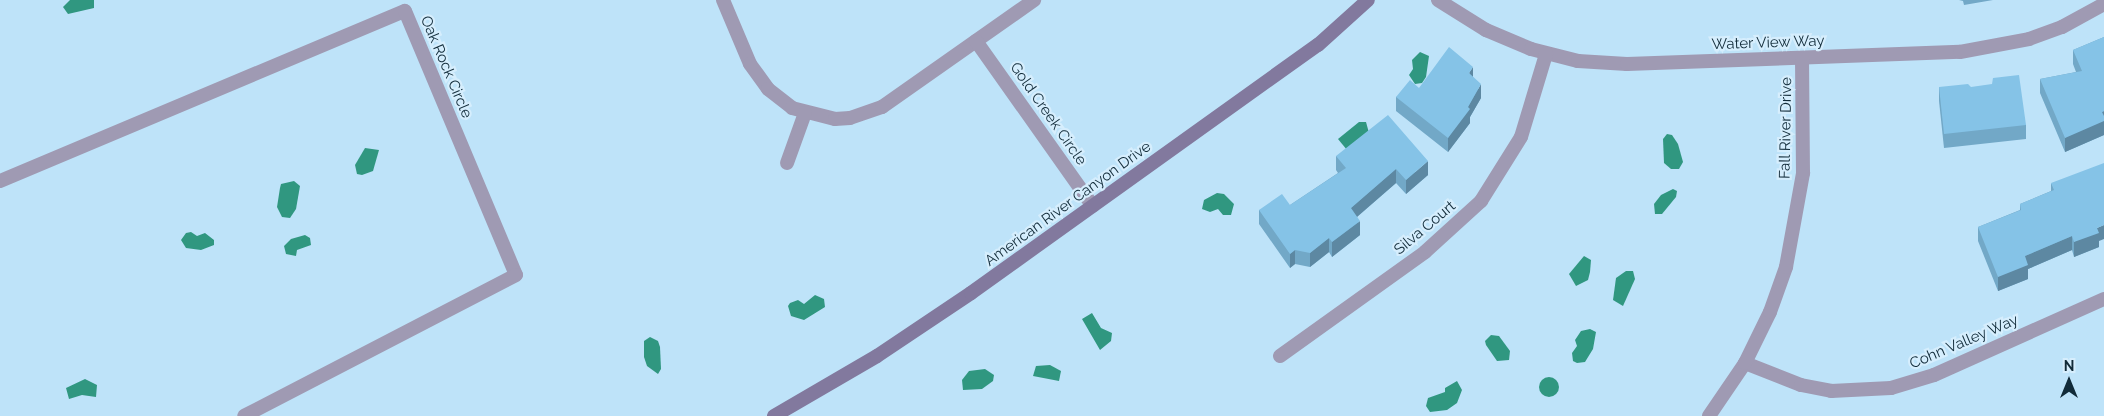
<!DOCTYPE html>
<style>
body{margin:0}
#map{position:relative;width:2104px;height:416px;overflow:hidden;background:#bee3f9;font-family:Raleway,sans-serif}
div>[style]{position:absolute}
.water>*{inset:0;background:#309780}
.round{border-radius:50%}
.minor>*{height:14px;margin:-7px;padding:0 7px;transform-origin:7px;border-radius:7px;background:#9f9ab3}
.secondary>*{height:14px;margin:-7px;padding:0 7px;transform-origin:7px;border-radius:7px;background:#82799e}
.wall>*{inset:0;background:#72a8c7}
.shaded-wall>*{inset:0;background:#5d88a2}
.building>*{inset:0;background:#85c3e7}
span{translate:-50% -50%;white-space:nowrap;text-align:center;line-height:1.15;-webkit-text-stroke:4.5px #d6eefd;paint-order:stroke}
.street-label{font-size:15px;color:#112b39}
.north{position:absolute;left:2044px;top:356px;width:50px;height:50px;-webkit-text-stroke:4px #d6eefd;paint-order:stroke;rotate:0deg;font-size:14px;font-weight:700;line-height:20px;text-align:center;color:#112b39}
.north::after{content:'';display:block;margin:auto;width:18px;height:22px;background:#112b39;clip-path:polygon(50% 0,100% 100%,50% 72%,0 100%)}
</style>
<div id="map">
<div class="water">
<div style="clip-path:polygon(70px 0,94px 0,94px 8px,68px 14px,63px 7px)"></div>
<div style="clip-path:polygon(1420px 52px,1429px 56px,1426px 77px,1422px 83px,1415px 84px,1409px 75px,1413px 69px,1412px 60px)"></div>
<div style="clip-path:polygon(1359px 122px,1366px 122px,1369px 133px,1347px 150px,1338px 139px)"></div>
<div style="clip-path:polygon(1667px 134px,1672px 135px,1678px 144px,1683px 162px,1679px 169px,1671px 169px,1664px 163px,1663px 139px)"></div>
<div style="clip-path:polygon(365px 148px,379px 150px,373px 171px,362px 175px,357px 174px,355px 165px)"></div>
<div style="clip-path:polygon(294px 181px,300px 186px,296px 209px,290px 218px,282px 217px,277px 207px,280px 188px,281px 184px)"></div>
<div style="clip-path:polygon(1673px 189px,1677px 191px,1676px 197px,1662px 214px,1655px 214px,1654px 204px,1661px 195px)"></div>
<div style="clip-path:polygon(1217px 193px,1224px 194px,1234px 204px,1231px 215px,1223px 215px,1218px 209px,1210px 212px,1202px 209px,1204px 200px)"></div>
<div style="clip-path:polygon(191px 232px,197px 236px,205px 233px,214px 240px,214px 245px,201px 250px,186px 248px,181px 240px,186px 233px)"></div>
<div style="clip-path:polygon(305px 235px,310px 238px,311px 245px,297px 250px,296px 256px,286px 254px,284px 246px,291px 239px)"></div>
<div style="clip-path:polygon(1584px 256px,1591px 260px,1590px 272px,1588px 280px,1576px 286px,1569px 274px)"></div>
<div style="clip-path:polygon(1626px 271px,1633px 271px,1635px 279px,1623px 306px,1613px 300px,1616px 278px)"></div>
<div style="clip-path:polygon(815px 295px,824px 299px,825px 307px,804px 320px,791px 316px,788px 306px,790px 303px,798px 300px,804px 304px)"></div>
<div style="clip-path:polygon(1092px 313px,1101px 328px,1112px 333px,1111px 341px,1100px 350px,1082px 319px)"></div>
<div style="clip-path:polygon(1590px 329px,1596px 332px,1593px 349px,1585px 362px,1577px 363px,1573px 361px,1572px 353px,1577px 346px,1575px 340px,1581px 331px)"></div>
<div style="clip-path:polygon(1491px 335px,1499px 336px,1510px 351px,1509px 360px,1497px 361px,1486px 345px,1485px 341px)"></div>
<div style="clip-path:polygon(650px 337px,658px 341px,660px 347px,661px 369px,658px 374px,647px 366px,644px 357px,644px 341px)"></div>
<div style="clip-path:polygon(1050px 365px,1061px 371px,1059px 381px,1033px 376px,1036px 366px)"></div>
<div style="clip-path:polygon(985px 369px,994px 375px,993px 381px,982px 389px,963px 390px,962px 380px,969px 371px)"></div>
<div class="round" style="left:1539px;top:377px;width:20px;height:20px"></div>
<div style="clip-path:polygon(85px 379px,97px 385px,96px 397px,82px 395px,69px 399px,66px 388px)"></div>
<div style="clip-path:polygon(1457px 381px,1462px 390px,1457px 403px,1447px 410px,1430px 412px,1426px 406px,1428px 398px,1445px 392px,1445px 388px)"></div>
</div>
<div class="minor">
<div style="left:723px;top:0;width:69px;rotate:67.1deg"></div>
<div style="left:750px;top:64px;width:31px;rotate:54deg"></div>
<div style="left:768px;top:89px;width:31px;rotate:38deg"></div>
<div style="left:792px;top:108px;width:44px;rotate:14.3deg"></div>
<div style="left:835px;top:119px;width:15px;rotate:-4deg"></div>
<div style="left:850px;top:118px;width:34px;rotate:-19deg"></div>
<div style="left:882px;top:107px;width:186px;rotate:-35.1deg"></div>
<div style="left:1438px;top:0;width:57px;rotate:32deg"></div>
<div style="left:1486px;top:30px;width:49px;rotate:22.9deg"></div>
<div style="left:1531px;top:49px;width:49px;rotate:14.3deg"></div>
<div style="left:1578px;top:61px;width:49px;rotate:3.5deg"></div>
<div style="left:1627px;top:64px;width:333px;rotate:-2.1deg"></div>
<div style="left:1960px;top:52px;width:70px;rotate:-10.7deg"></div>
<div style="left:2029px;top:39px;width:35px;rotate:-20deg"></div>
<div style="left:2062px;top:27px;width:48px;rotate:-28.7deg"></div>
<div style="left:976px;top:41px;width:202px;rotate:54.7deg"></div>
<div style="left:787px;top:163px;width:53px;rotate:-70.2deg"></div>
<div style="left:0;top:181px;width:439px;rotate:-22.8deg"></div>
<div style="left:405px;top:11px;width:286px;rotate:67.2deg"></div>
<div style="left:516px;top:275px;width:306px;rotate:152.6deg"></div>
<div style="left:1280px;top:356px;width:178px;rotate:-35.6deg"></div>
<div style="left:1425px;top:252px;width:76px;rotate:-42.3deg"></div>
<div style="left:1481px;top:201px;width:75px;rotate:-58deg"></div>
<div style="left:1521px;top:137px;width:87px;rotate:-73.2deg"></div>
<div style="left:1745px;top:363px;width:60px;rotate:21.4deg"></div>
<div style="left:1801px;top:385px;width:31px;rotate:11deg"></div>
<div style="left:1831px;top:391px;width:60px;rotate:-2.9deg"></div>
<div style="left:1891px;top:388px;width:45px;rotate:-16.8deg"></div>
<div style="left:1934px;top:375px;width:186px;rotate:-24.1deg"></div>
<div style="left:1709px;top:416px;width:64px;rotate:-55.8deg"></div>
<div style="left:1745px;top:363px;width:57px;rotate:-63.9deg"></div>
<div style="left:1770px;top:312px;width:48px;rotate:-70.4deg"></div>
<div style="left:1786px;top:267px;width:96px;rotate:-79.7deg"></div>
<div style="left:1803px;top:173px;width:114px;rotate:-90.5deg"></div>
</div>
<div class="secondary">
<div style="left:774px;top:416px;width:119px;rotate:-30.2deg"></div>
<div style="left:877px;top:356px;width:113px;rotate:-33.8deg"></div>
<div style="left:971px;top:293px;width:427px;rotate:-35.6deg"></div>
<div style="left:1318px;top:45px;width:67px;rotate:-42deg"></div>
</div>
<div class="wall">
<div style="clip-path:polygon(1959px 0,1993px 0,1964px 5px,1963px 1px)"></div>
<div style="clip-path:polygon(2104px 37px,2104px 135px,2065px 152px,2040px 93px,2040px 79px,2076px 72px,2073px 64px,2073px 50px)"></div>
<div style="clip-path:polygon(1473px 77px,1481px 98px,1470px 117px,1470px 123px,1448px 152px,1396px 111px,1396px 97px,1419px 88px)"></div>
<div style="clip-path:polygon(1939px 87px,1971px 87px,2026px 125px,2026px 139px,1944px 148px,1939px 101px)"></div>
<div style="clip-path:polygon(1336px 156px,1428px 175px,1406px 194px,1396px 183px,1357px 217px,1360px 235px,1332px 257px,1329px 252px,1310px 267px,1295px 264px,1290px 268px,1259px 224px,1259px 210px,1290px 205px,1338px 173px,1336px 170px)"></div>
<div style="clip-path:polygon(2051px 183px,2099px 241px,2099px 247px,2074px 257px,2072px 250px,2028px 269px,2028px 279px,1998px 291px,1978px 241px,1978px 227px,2020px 210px,2020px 204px,2051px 191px)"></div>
</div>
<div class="shaded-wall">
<div style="clip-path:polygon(1473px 67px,1473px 81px,1469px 73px)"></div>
<div style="clip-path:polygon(1481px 84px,1481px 98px,1470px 117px,1470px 123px,1448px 152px,1448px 138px,1468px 107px)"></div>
<div style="clip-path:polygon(2104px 111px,2104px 135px,2065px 152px,2065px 138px)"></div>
<div style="clip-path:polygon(1428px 161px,1428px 175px,1406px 194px,1406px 180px)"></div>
<div style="clip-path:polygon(1396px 169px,1396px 183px,1351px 222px,1351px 208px)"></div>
<div style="clip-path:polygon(1360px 221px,1360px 235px,1332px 257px,1332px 242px)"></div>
<div style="clip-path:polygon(2104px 225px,2104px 239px,2099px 241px,2099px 247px,2074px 257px,2074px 242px,2097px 228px)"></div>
<div style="clip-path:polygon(2072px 236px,2072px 250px,2028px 269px,2028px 279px,1998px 291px,1998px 277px,2025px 256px)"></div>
<div style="clip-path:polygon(1329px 238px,1329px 252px,1310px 267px,1310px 253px)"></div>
<div style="clip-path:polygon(1295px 250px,1295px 264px,1290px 268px,1290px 254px)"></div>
</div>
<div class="building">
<div style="clip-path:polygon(2104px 37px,2104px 111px,2102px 112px,2104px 116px,2104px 121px,2065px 138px,2040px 79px,2082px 71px,2073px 50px)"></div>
<div style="clip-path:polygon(1449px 47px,1473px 67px,1469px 73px,1481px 84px,1468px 107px,1470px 109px,1448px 138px,1396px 97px,1410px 80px,1419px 88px)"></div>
<div style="clip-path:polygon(2019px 75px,2026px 125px,1944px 134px,1939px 87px,1968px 84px,1971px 87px,1992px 84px,1993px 78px)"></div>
<div style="clip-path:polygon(1388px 115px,1428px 161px,1406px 180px,1396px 169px,1351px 208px,1360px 221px,1332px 242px,1329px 238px,1310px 253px,1295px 250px,1290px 254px,1259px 210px,1282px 194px,1290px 205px,1346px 168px,1336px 156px)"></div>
<div style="clip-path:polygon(2104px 163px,2104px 225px,2097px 228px,2099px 233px,2074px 242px,2072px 236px,2025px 256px,2028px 265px,1998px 277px,1978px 227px,2021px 210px,2020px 204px,2054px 190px,2051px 183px)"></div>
</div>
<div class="street-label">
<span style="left:1768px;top:43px;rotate:-2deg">Water View Way</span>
<span style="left:446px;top:67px;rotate:67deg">Oak Rock Circle</span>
<span style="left:1048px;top:114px;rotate:55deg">Gold Creek Circle</span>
<span style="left:1786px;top:128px;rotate:-89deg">Fall River Drive</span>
<span style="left:1068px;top:204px;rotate:-36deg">American River Canyon Drive</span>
<span style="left:1425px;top:228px;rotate:-40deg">Silva Court</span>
<span style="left:1964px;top:342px;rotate:-23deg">Cohn Valley Way</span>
</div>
<div class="north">N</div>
</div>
